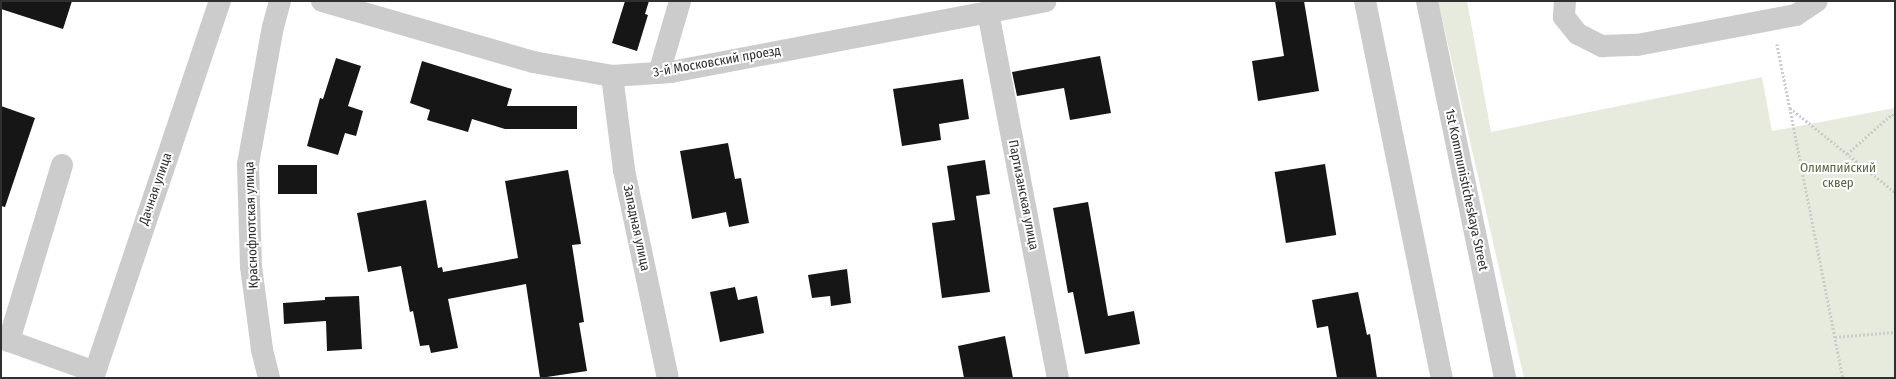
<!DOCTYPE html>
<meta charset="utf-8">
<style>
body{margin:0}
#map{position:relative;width:1896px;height:379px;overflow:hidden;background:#fff;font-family:"Fira Sans Condensed",sans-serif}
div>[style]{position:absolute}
.green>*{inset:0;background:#e7ebde}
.building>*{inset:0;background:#161616;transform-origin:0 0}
.path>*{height:2.5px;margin-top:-1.25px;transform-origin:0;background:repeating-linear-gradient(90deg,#ccc 0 2px,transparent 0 4px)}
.minor>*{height:22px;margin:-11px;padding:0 11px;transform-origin:11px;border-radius:11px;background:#ccc}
span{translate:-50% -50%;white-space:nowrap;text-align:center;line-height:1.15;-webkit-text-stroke:4px #fff;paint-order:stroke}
.street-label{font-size:13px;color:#2f2f2f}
.park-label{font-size:13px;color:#5a6641}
.frame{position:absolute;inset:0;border:2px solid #2f2f2f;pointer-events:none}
</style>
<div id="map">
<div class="green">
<div style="clip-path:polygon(1438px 1px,1467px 1px,1491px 132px,1762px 77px,1772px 131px,1895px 108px,1895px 378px,1524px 378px)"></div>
</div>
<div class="building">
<div style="clip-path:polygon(1px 1px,72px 1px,63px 29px,1px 9px)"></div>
<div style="clip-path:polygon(625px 1px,649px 1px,645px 14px,648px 15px,637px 51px,612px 43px)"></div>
<div style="clip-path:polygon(1275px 1px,1304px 1px,1319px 91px,1258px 101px,1252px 61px,1284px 56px)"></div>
<div style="clip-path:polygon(1100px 56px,1111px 113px,1070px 120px,1064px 88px,1017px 96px,1012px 72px)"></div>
<div style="clip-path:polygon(336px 58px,361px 66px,348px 106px,363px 111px,356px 136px,345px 133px,338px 155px,307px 146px,320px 98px,323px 99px)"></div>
<div style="clip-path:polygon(422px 61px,512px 89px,507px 106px,577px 106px,577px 129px,505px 129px,472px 119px,468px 132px,427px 120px,430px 110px,410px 103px)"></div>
<div style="clip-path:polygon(963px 79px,969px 119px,939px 124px,941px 140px,902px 146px,893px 89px)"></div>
<div style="clip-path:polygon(1px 106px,35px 118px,5px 207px,1px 206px)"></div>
<div style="clip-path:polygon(728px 143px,735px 179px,741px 178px,749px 223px,729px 227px,726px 212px,692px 219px,680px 151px)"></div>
<div style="clip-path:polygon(985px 160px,990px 194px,976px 196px,990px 292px,942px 298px,932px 223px,955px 220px,947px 166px)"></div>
<div style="left:1325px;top:164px;width:72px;height:51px;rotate:81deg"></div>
<div style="left:278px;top:165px;width:39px;height:29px"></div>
<div style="clip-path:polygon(568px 170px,581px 244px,572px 245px,584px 322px,579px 323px,587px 371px,540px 378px,526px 284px,448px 299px,458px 348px,431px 353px,429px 345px,420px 346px,413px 311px,410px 312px,401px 266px,368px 272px,357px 213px,426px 200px,438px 268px,442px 267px,443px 272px,518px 258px,505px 181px)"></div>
<div style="clip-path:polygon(1088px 202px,1108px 316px,1134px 311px,1140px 344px,1085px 354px,1073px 292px,1068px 293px,1053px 208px)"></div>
<div style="clip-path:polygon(847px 269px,851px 303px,831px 306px,830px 296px,812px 298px,808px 275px)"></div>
<div style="clip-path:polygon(735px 287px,738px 300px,757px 296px,764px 333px,720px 342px,710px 292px)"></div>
<div style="clip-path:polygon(1358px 292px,1367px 335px,1370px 334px,1377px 378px,1337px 378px,1328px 326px,1317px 328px,1312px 300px)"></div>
<div style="clip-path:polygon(359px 296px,362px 349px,327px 351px,326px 321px,284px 324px,283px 303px,325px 300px,325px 297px)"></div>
<div style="clip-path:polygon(1005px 336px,1013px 378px,964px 378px,958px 346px)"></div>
</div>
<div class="path">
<div style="left:1777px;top:44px;width:65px;rotate:78.5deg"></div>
<div style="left:1790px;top:108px;width:134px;rotate:38.7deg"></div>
<div style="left:1790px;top:108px;width:275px;rotate:78.9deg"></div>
<div style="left:1847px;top:154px;width:60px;rotate:-41.6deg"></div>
<div style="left:1892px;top:114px;width:4px;rotate:34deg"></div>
<div style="left:1835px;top:337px;width:60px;rotate:-4.8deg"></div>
</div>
<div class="minor">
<div style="left:322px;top:1px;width:220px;rotate:16.1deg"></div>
<div style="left:533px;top:62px;width:80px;rotate:10deg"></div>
<div style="left:612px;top:76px;width:59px;rotate:-3.9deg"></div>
<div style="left:671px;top:72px;width:381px;rotate:-10.7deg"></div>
<div style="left:1365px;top:1px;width:385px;rotate:78.5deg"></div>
<div style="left:1427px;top:1px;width:385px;rotate:78.3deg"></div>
<div style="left:1565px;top:1px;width:16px;rotate:94deg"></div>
<div style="left:1564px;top:17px;width:22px;rotate:51deg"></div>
<div style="left:1578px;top:34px;width:27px;rotate:27deg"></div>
<div style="left:1602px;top:46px;width:35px;rotate:-2deg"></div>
<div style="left:1637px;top:45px;width:162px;rotate:-10.7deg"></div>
<div style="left:1796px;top:15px;width:25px;rotate:-34deg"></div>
<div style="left:988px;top:12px;width:373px;rotate:79.2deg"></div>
<div style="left:659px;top:73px;width:75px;rotate:-73.7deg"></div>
<div style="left:612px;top:76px;width:95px;rotate:82.7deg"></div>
<div style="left:624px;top:170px;width:213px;rotate:78.1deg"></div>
<div style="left:62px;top:165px;width:184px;rotate:106.8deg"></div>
<div style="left:9px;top:341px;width:91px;rotate:19.8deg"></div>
<div style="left:93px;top:378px;width:398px;rotate:-71.4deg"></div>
<div style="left:269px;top:378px;width:30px;rotate:-104deg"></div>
<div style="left:262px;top:349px;width:83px;rotate:-97.6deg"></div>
<div style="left:251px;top:267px;width:103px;rotate:-91.7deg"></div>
<div style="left:248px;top:164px;width:139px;rotate:-79.7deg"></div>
<div style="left:273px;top:27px;width:27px;rotate:-75deg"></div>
</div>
<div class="street-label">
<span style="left:717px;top:62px;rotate:-10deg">3-й Московский проезд</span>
<span style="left:156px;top:189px;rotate:-71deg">Дачная улица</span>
<span style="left:1466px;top:190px;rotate:78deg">1st Kommunisticheskaya Street</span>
<span style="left:1023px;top:195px;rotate:79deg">Партизанская улица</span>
<span style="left:252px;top:225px;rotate:-92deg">Краснофлотская улица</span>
<span style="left:636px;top:228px;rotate:78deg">Западная улица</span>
</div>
<div class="park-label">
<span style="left:1838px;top:176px">Олимпийский<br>сквер</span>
</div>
<div class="frame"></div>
</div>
